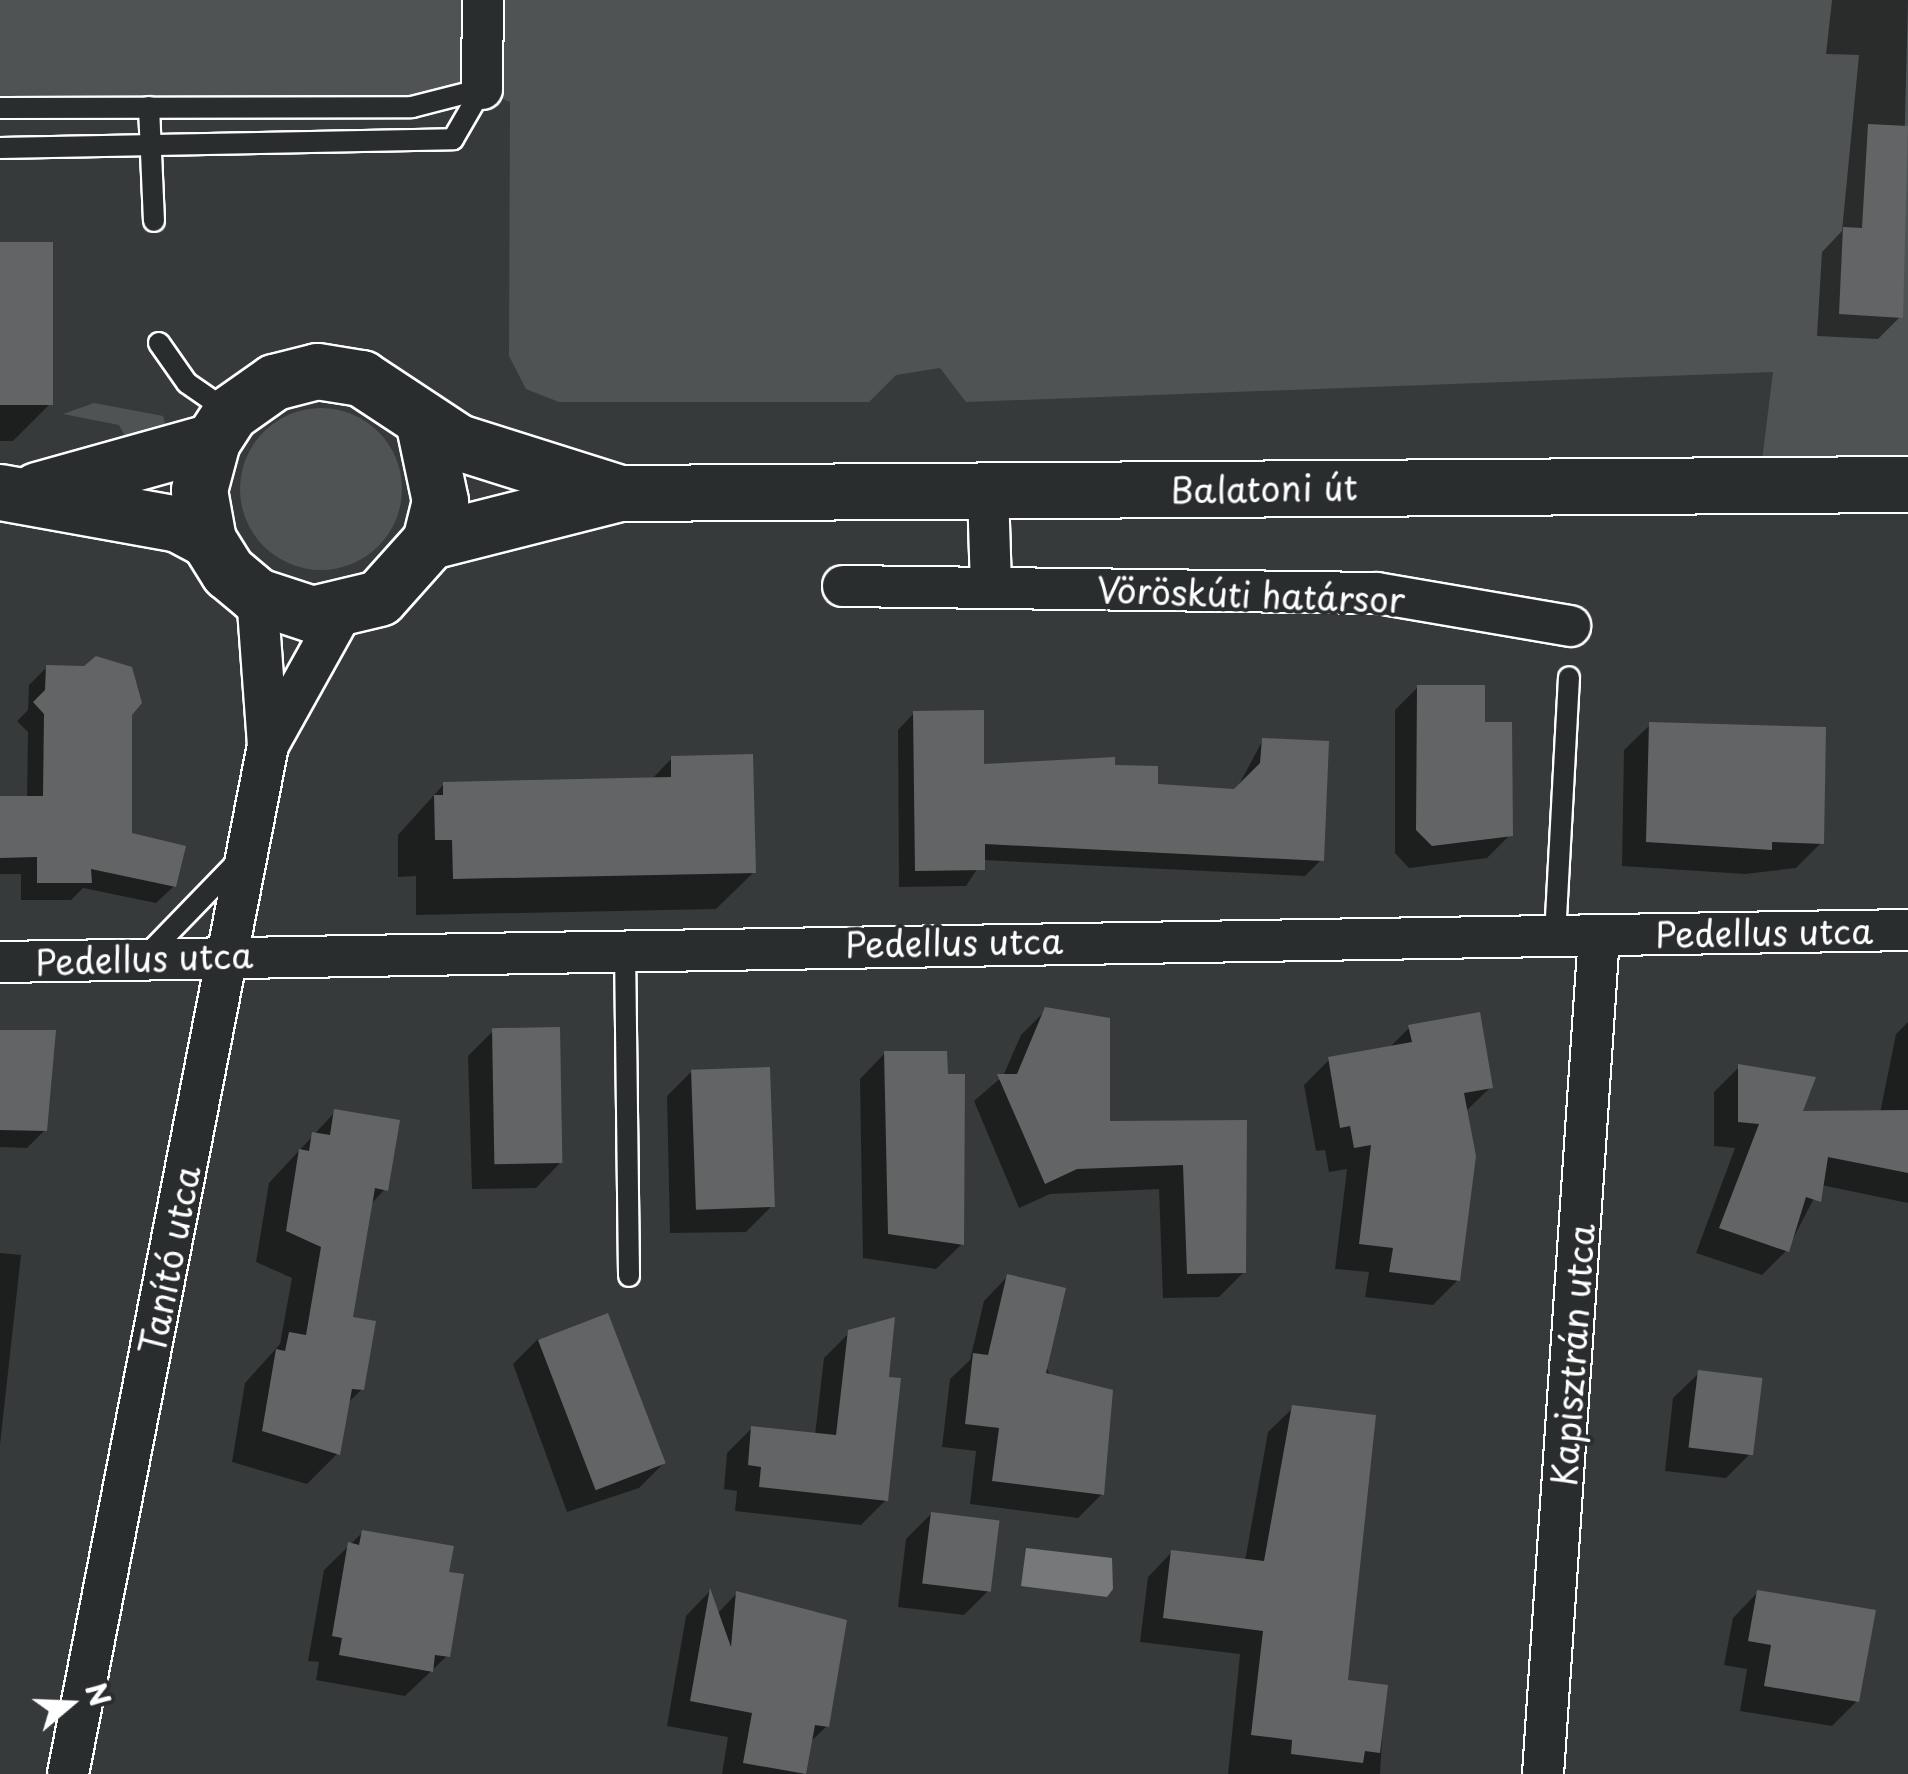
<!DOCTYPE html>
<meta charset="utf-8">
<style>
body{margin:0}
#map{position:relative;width:1908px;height:1774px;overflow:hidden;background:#373a3b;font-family:"Playpen Sans",sans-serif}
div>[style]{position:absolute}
.green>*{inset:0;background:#505354}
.round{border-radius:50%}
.water>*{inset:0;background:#767879}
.shadow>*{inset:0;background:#0007}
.building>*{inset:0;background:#636465;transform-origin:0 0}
.roads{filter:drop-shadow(2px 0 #fff) drop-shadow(-2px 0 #fff) drop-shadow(0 2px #fff) drop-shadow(0 -2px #fff)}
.lane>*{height:20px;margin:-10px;padding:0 10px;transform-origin:10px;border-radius:10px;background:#2a2d2e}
.street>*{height:40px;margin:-20px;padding:0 20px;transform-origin:20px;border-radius:20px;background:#2a2d2e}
.primary>*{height:55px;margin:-27.5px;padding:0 27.5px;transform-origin:27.5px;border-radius:27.5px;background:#2a2d2e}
span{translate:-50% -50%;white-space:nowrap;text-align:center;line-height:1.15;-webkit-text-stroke:8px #2a2d2e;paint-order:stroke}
.street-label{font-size:35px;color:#fff}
.north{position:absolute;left:20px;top:1654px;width:100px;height:100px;-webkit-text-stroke:8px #2a2d2e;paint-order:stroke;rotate:71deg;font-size:28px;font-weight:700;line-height:40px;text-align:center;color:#fff}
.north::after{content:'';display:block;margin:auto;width:35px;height:45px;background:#fff;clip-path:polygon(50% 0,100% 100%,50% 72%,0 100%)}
</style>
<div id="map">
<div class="green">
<div style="clip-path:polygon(0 0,1908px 0,1908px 484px,1759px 485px,1773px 372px,966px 402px,940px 368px,896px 375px,869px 402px,559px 402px,526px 389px,509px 356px,510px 102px,482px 89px,449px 100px,0 108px)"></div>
<div style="clip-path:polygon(94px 403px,163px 416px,166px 426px,126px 438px,119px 425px,63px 414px)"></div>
<div class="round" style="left:240px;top:408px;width:162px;height:162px"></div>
</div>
<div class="water">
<div style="clip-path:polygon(1026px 1548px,1112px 1558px,1113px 1589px,1107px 1597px,1021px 1586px)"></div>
</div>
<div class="shadow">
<div style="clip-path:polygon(1832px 0,1908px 0,1900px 317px,1878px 339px,1817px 336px,1822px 252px,1842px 231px,1859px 55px,1826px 54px)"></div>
<div style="clip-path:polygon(0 244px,50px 404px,13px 441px,0 441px)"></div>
<div style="clip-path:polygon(46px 668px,130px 714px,130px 835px,174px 886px,156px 903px,83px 888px,71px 900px,21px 900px,21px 874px,0 874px,0 799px,27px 799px,28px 732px,17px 721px,28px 710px,29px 685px)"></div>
<div style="clip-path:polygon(1418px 687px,1483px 725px,1510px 835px,1487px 858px,1409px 868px,1395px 853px,1395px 710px)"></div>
<div style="clip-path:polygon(914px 713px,982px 767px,1112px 767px,1155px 786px,1235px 792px,1263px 740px,1321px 860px,1305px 876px,983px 860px,966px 886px,899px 887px,898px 730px)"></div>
<div style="clip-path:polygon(1650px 725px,1821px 843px,1796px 868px,1745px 874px,1622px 866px,1624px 750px)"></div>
<div style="clip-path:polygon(672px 758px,754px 872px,716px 909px,416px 915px,416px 876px,398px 877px,398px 835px,444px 784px,651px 780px)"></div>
<div style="clip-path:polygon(1046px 1010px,1108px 1123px,1245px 1122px,1244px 1272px,1219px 1297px,1163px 1298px,1159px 1189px,1050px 1194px,1019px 1208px,974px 1101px,1003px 1076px,1021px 1035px)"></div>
<div style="clip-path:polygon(1908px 1022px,1908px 1203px,1821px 1185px,1787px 1250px,1762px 1275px,1696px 1253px,1735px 1148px,1714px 1146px,1714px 1092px,1739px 1067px,1800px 1113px,1880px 1113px,1896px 1034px)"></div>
<div style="clip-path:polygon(1410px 1027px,1491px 1087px,1465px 1112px,1458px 1280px,1433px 1305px,1365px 1297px,1369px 1272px,1335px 1269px,1347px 1169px,1329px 1172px,1325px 1150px,1316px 1151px,1304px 1085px,1329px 1060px,1388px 1049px)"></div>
<div style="clip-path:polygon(493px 1031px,561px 1162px,536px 1188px,472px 1189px,468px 1056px)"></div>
<div style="clip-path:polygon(0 1033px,45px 1130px,27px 1148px,0 1147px)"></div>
<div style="clip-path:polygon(885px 1053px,945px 1076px,962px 1244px,936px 1269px,863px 1258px,860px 1079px)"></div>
<div style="clip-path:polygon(692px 1071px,772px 1206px,746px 1232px,670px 1233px,667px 1096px)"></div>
<div style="clip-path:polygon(335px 1112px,385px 1189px,370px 1205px,350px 1319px,362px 1389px,346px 1405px,338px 1453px,307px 1484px,232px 1462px,245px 1383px,280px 1344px,292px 1278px,256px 1262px,269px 1183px)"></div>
<div style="clip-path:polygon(0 1253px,21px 1255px,0 1445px)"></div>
<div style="clip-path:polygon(1007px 1277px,1102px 1494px,1078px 1518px,970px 1504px,976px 1451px,942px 1447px,950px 1379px,970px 1360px,984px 1301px)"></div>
<div style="clip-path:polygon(850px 1332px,886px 1379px,886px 1500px,861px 1525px,735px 1511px,737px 1491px,724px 1489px,727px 1453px,752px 1428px,815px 1435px,824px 1358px)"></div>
<div style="clip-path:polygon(538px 1339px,664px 1463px,639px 1488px,567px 1512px,513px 1364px)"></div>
<div style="clip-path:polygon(1699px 1373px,1751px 1453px,1726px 1478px,1665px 1471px,1673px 1398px)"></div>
<div style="clip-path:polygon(1293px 1408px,1345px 1682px,1385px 1687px,1380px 1774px,1228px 1774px,1240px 1654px,1140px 1642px,1148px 1577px,1172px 1552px,1245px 1561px,1268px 1432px)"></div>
<div style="clip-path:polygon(931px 1514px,989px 1590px,964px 1615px,898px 1607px,906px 1539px)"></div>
<div style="clip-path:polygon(363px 1532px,447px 1656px,405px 1696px,316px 1680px,319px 1662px,308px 1661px,324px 1570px)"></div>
<div style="clip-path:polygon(709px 1592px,717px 1614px,737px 1593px,827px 1726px,809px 1743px,803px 1774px,722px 1774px,728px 1737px,667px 1726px,686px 1616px)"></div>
<div style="clip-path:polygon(1758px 1592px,1857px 1701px,1832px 1726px,1740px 1711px,1747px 1669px,1724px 1665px,1733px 1618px)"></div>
</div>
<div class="building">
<div style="clip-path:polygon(1868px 124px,1908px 126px,1903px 318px,1839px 314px,1843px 227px,1862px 228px)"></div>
<div style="left:0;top:242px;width:53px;height:163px"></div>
<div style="clip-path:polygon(96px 656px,132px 667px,142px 703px,132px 715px,132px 833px,186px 846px,176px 887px,91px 869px,92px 883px,37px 883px,37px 857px,0 858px,0 796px,43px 796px,44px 714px,33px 702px,45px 690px,46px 665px,84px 666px)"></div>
<div style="clip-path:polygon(1417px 685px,1485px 685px,1485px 722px,1512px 722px,1513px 836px,1432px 846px,1416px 830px)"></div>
<div style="clip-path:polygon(984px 710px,984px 764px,1115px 757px,1115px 765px,1158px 766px,1158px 784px,1234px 789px,1260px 763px,1262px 738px,1329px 741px,1324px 861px,985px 844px,985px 870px,915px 871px,913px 711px)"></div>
<div style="clip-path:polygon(1649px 722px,1826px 727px,1824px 844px,1772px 842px,1772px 850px,1646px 842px)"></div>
<div style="clip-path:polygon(753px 754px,756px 873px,453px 879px,452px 840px,435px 840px,434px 795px,443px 795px,443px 782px,671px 777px,671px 756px)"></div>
<div style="clip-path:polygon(1045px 1007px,1110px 1018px,1110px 1121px,1247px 1120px,1246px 1273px,1187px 1274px,1183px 1165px,1077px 1169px,1045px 1184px,997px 1074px,1017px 1074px)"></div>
<div style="clip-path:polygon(1480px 1012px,1493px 1088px,1464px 1093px,1476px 1156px,1460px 1281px,1389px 1272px,1393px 1248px,1359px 1244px,1371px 1145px,1354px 1148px,1350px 1126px,1340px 1128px,1328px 1057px,1412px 1042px,1408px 1025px)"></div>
<div style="left:560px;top:1027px;width:136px;height:68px;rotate:89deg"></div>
<div style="clip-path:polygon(0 1030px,56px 1030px,47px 1131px,0 1130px)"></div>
<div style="clip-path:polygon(884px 1051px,947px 1051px,948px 1074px,965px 1074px,964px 1245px,888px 1234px)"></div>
<div style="clip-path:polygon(1738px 1064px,1816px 1077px,1803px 1111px,1908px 1110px,1908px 1173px,1828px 1157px,1821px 1202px,1806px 1197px,1789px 1252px,1719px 1228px,1759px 1124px,1738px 1122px)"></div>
<div style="left:770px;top:1067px;width:140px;height:79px;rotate:88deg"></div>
<div style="clip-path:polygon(334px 1109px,400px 1120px,388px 1191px,375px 1188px,353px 1317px,376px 1321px,364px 1390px,352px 1389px,340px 1455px,262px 1431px,276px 1349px,285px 1351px,289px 1332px,306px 1335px,321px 1247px,286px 1231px,299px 1149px,309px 1151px,312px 1132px,330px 1135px)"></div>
<div style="clip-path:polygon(1007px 1274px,1066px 1288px,1046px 1373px,1113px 1390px,1104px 1495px,992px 1481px,999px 1428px,965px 1424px,973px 1353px,988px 1355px)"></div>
<div style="left:608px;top:1313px;width:161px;height:75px;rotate:69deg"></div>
<div style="clip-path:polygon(895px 1317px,889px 1377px,901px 1378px,888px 1501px,759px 1487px,761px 1467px,748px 1465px,751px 1426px,836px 1435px,848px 1330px)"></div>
<div style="left:1698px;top:1370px;width:65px;height:78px;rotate:7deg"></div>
<div style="clip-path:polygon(1292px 1405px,1376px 1415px,1348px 1680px,1388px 1685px,1380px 1753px,1365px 1751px,1363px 1763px,1291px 1754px,1292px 1740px,1251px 1735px,1263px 1631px,1163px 1618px,1171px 1550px,1264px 1561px)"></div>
<div style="left:931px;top:1512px;width:69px;height:72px;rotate:7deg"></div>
<div style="clip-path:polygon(362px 1530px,454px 1546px,449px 1572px,464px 1574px,450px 1657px,435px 1655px,433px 1672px,339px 1655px,342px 1638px,332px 1636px,348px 1542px,359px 1545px)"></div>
<div style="clip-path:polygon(710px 1588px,731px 1647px,736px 1591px,847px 1620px,829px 1727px,815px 1725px,806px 1774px,743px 1763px,752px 1713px,690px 1701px)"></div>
<div style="clip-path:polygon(1757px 1590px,1876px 1610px,1859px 1702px,1764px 1686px,1771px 1645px,1748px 1641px)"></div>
</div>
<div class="roads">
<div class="lane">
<div style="left:149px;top:107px;width:114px;rotate:87.5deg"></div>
<div style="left:0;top:108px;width:412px;rotate:-0.1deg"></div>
<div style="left:412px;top:107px;width:72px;rotate:-14.4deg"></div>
<div style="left:0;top:148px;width:453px;rotate:-1.1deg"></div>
<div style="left:453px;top:139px;width:58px;rotate:-59.9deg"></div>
<div style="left:159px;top:343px;width:49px;rotate:55deg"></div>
<div style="left:187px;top:383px;width:51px;rotate:34.6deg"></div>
<div style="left:1555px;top:936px;width:259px;rotate:-86.9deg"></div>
<div style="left:625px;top:947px;width:329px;rotate:89.3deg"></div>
<div style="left:147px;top:955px;width:131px;rotate:-45.9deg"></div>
</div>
<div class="street">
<div style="left:482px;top:89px;width:89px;rotate:-89.4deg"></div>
<div style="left:988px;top:491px;width:95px;rotate:88.2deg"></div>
<div style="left:843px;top:586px;width:534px;rotate:0.75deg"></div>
<div style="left:1377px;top:593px;width:196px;rotate:9.7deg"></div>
<div style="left:268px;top:745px;width:152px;rotate:-60.9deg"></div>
<div style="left:0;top:962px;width:1908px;rotate:-0.96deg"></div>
<div style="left:68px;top:1774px;width:1048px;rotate:-79deg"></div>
<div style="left:268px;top:745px;width:149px;rotate:-94.2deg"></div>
<div style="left:1543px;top:1774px;width:841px;rotate:-86.18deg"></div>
</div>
<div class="primary">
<div style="left:424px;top:425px;width:78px;rotate:78.1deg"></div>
<div style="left:440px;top:501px;width:41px;rotate:104deg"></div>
<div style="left:430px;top:541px;width:76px;rotate:131.8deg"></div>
<div style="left:379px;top:598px;width:69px;rotate:166.6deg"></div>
<div style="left:312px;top:614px;width:58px;rotate:-161.9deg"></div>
<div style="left:257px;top:596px;width:38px;rotate:-140deg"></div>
<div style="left:228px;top:572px;width:38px;rotate:-122deg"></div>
<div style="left:208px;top:540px;width:51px;rotate:-100.2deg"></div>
<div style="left:199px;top:490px;width:51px;rotate:-75.1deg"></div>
<div style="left:212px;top:441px;width:33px;rotate:-57deg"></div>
<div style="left:230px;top:413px;width:54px;rotate:-35.2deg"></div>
<div style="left:274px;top:382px;width:44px;rotate:-14.3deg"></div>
<div style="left:317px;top:371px;width:45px;rotate:9deg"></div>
<div style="left:361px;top:378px;width:116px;rotate:33.4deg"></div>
<div style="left:458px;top:442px;width:167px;rotate:17.5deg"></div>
<div style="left:37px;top:490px;width:182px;rotate:-15.6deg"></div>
<div style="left:0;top:492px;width:181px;rotate:10.2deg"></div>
<div style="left:178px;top:524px;width:34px;rotate:28deg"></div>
<div style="left:430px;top:541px;width:196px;rotate:-14.2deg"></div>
<div style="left:620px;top:493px;width:1288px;rotate:-0.4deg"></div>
</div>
</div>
<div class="street-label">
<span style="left:1264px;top:488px;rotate:-1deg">Balatoni út</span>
<span style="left:1251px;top:594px;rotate:2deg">Vöröskúti határsor</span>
<span style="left:1764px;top:932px;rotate:-1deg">Pedellus utca</span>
<span style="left:954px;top:942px;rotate:-1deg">Pedellus utca</span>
<span style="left:144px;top:958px;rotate:-2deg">Pedellus utca</span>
<span style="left:169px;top:1260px;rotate:-79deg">Tanító utca</span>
<span style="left:1572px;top:1355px;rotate:-86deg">Kapisztrán utca</span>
</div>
<div class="north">N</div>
</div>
